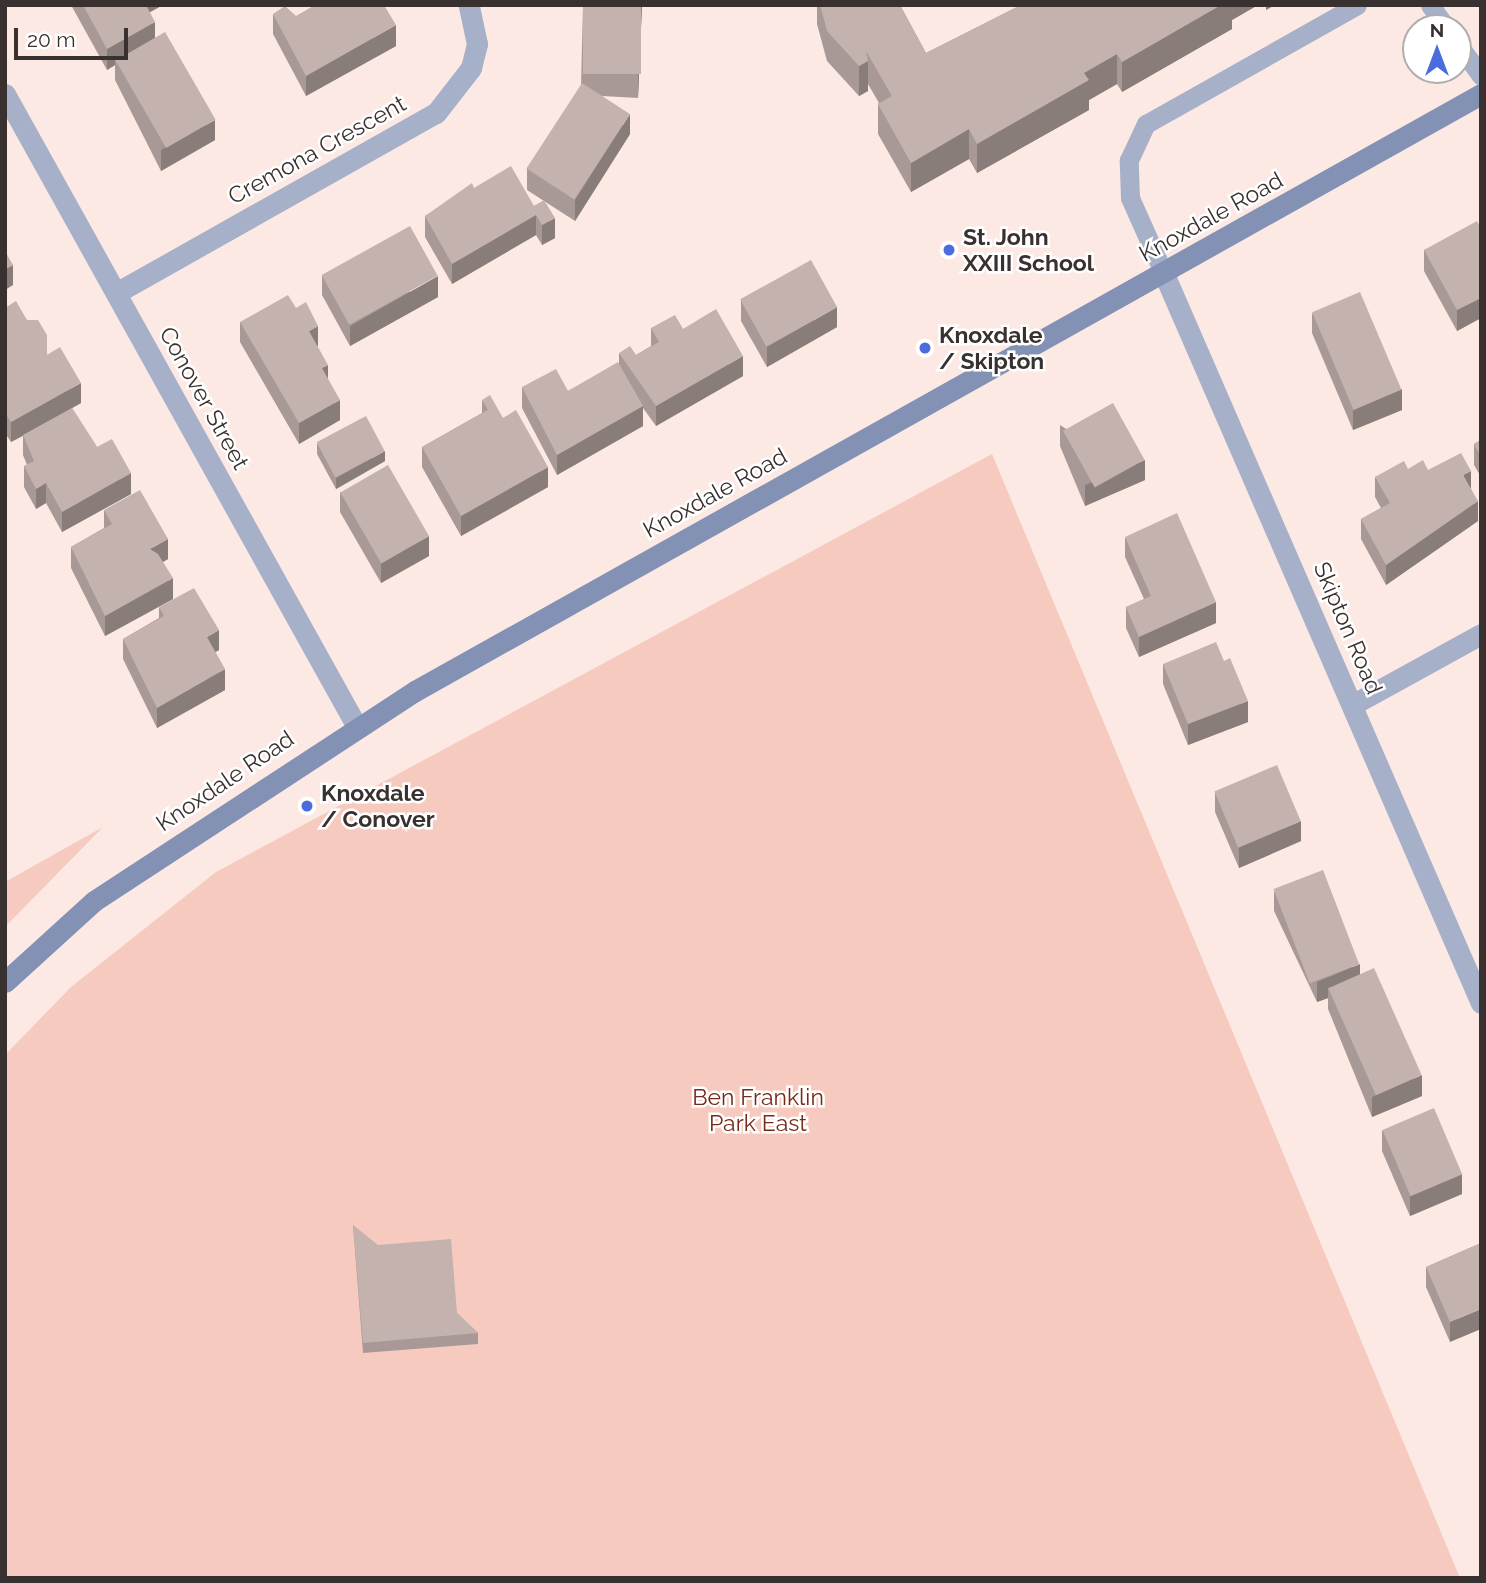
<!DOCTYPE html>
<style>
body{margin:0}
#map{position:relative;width:1486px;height:1583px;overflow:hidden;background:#fce9e4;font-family:Raleway,sans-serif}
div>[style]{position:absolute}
.green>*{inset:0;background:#f7cabf}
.lane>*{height:19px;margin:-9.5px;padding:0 9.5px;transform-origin:9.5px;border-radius:9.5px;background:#a6b0c8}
.street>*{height:21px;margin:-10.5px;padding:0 10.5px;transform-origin:10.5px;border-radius:10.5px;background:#a6b0c8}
.secondary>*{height:21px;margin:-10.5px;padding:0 10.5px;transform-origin:10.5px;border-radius:10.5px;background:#8391b4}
.wall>*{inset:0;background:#a99996}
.shaded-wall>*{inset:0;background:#897d7a}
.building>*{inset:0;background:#c4b2ae;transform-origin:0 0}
.dots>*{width:19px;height:19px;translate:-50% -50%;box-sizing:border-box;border:4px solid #fff;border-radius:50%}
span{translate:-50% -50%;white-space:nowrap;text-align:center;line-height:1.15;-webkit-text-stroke:5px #fff;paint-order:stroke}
.street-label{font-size:23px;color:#39312f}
.poi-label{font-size:23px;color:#39312f;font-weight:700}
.left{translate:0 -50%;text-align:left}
.park-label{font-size:23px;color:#762a19}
.frame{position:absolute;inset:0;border:7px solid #39312f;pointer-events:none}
.north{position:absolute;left:1402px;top:14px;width:70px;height:70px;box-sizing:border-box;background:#fff;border:2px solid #b0adac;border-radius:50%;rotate:0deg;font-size:19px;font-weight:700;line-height:28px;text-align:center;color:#39312f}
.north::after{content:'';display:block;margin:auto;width:24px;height:32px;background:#4b6bdf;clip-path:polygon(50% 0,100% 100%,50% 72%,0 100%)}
.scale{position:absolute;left:14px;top:28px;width:114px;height:32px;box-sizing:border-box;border:4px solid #39312f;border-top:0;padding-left:9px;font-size:21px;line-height:24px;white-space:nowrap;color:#39312f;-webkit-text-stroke:5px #fff;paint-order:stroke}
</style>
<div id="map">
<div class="green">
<div style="clip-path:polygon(992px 454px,1460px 1578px,5px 1578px,5px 1055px,71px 987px,216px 872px)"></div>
<div style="clip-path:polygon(103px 827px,5px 927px,5px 882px)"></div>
</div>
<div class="lane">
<div style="left:1430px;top:5px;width:29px;rotate:54deg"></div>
<div style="left:1458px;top:44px;width:39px;rotate:54deg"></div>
<div style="left:1164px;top:274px;width:83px;rotate:-114.1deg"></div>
<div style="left:1130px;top:198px;width:38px;rotate:-92deg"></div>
<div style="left:1129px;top:160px;width:40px;rotate:-65deg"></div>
<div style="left:1146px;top:124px;width:242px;rotate:-29.4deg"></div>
</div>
<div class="street">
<div style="left:5px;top:94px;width:724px;rotate:60.92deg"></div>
<div style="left:1164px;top:274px;width:795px;rotate:66.5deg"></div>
<div style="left:116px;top:293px;width:367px;rotate:-29.4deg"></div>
<div style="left:436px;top:113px;width:57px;rotate:-52.1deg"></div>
<div style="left:471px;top:68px;width:25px;rotate:-76deg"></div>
<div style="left:477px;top:44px;width:40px;rotate:-102deg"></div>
<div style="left:1352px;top:705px;width:147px;rotate:-28.8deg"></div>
</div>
<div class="secondary">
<div style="left:5px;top:982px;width:120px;rotate:-42.3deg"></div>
<div style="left:94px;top:901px;width:384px;rotate:-33.2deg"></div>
<div style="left:415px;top:691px;width:1222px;rotate:-29.25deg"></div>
</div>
<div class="wall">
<div style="clip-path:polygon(71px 5px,163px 5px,150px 12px,155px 38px,215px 140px,161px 171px,115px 80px,115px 65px,107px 70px)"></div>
<div style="clip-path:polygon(583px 5px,642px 5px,638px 98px,602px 96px,630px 134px,575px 221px,544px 201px,555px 238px,542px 245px,536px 235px,452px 284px,425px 237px,425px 216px,474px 188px,534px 206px,544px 201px,527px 190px,527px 169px,581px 86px)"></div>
<div style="clip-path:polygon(817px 5px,900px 5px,926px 53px,1021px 5px,1258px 5px,1232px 20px,1232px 29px,1122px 92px,1117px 84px,1089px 100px,1089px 110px,977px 173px,969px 159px,911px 192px,878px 134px,878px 104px,879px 103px,868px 84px,868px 91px,859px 96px,827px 61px,817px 24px)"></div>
<div style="clip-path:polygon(273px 14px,296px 16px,396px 46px,306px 96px,273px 34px)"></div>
<div style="clip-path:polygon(1481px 228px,1481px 318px,1457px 331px,1424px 271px,1424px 250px)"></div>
<div style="clip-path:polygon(322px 275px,438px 297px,350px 346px,322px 295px)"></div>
<div style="clip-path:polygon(741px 300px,837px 327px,767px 367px,741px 321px)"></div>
<div style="clip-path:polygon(5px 308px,27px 320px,47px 354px,81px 403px,72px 408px,97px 447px,131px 494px,62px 532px,46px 503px,36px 509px,24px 487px,24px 466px,27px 465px,23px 455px,23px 436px,11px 442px,5px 433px)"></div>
<div style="clip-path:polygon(1312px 313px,1402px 410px,1353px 430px,1312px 333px)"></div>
<div style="clip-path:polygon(240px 322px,318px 346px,317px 346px,340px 420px,299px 444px,240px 342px)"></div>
<div style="clip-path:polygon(651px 328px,683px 329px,743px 376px,656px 426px,643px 408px,643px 426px,557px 475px,522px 408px,522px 387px,568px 391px,619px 363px,619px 353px,636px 355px,651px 346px)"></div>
<div style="clip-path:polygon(482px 400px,503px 418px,548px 487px,461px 536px,422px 467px,422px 447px,482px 413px)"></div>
<div style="clip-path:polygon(1060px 425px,1145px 480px,1085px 506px,1060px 446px)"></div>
<div style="clip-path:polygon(1481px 440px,1481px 477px,1474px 465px,1474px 444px)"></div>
<div style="clip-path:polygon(317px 444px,385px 461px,336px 489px,317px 454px)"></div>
<div style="clip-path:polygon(1408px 469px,1428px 470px,1471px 489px,1478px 521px,1386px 585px,1361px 539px,1361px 519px,1381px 508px,1375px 497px,1375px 477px)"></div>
<div style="clip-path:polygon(340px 492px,429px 556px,381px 583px,340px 512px)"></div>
<div style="clip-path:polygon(104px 510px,168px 559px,163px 562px,173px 599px,105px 636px,71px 568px,71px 547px,104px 528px)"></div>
<div style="clip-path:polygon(1125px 537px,1216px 623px,1139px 657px,1126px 628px,1126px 607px,1144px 599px,1125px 557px)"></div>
<div style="clip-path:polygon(159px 607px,219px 650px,215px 652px,225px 690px,157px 728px,123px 659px,123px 639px,159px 618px)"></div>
<div style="clip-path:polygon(1224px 661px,1248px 722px,1188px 745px,1163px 684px,1163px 664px)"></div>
<div style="clip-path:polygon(1215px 792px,1301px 841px,1239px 868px,1215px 812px)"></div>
<div style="clip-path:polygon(1274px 891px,1360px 974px,1422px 1096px,1372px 1117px,1328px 1009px,1328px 998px,1317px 1002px,1274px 911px)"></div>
<div style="clip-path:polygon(1382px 1130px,1462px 1194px,1410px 1216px,1382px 1151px)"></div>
<div style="clip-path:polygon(353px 1225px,457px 1313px,478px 1333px,478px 1344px,363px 1353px)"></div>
<div style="clip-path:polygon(1481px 1243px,1450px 1342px,1426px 1287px,1426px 1267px)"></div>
<div style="clip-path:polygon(1481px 1359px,1481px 1385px,1479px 1380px,1479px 1360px)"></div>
</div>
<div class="shaded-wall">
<div style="clip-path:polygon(141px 5px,163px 5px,141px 17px)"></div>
<div style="clip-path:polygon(641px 5px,642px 5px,638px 98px,638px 77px)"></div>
<div style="clip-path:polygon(1221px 5px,1258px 5px,1232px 20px,1232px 29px,1122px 92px,1122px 62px)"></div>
<div style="clip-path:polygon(1266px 5px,1275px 5px,1266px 10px)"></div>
<div style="clip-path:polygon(155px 22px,155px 43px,115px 60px,115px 65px,107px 70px,107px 49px)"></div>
<div style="clip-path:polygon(396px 25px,396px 46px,306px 96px,306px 76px)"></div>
<div style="clip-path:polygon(1117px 54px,1117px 84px,1089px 100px,1089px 110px,977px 173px,977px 144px,1084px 73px)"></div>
<div style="clip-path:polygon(868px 61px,868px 91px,859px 96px,859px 66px)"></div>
<div style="clip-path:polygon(630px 114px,630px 134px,575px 221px,575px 200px)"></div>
<div style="clip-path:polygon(215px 120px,215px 140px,161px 171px,161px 150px)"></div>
<div style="clip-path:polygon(969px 129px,969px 159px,911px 192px,911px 163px)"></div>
<div style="clip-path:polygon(536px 215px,536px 235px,452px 284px,452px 264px)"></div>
<div style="clip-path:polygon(555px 218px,555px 238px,542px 245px,542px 225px)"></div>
<div style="clip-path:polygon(13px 265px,13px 285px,5px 290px,5px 269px)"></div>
<div style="clip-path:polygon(438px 276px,438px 297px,350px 346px,350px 326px)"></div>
<div style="clip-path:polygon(1481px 298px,1481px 318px,1457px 331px,1457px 310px)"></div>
<div style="clip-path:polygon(837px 307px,837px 327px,767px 367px,767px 347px)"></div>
<div style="clip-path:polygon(318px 326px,318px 346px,309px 352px,309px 331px)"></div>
<div style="clip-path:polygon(743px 356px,743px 376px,656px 426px,656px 406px)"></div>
<div style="clip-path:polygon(328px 365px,328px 386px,322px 368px)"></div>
<div style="clip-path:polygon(81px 383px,81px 403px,11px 442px,11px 422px)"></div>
<div style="clip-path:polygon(1402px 389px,1402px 410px,1353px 430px,1353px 410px)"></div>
<div style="clip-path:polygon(340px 400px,340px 420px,299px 444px,299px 423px)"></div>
<div style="clip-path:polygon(643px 406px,643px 426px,557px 475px,557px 455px)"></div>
<div style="clip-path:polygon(385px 451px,385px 461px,336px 489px,336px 478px)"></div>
<div style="clip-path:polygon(1145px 460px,1145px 480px,1085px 506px,1085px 485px)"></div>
<div style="clip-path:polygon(548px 467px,548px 487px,461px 536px,461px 516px)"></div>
<div style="clip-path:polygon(1471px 471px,1471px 491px,1463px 475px)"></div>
<div style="clip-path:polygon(131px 473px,131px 494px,62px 532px,62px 512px)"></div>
<div style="clip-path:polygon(46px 483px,46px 503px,36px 509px,36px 489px)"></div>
<div style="clip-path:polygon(1478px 501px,1478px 521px,1386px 585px,1386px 565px)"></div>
<div style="clip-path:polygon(429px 536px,429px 556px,381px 583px,381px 563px)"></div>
<div style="clip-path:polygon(168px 539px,168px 559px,150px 569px,150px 549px)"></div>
<div style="clip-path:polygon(173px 578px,173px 599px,105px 636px,105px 616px)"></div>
<div style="clip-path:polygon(1216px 602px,1216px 623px,1139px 657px,1139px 637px)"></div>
<div style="clip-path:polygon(219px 630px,219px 650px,207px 657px,207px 637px)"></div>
<div style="clip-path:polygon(225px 669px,225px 690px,157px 728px,157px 708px)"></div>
<div style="clip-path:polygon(1248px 701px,1248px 722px,1188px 745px,1188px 724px)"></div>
<div style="clip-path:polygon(1301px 821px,1301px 841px,1239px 868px,1239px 847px)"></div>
<div style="clip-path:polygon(1360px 964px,1360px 985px,1328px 988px,1328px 998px,1317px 1002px,1317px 982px)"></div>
<div style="clip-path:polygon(1422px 1075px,1422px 1096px,1372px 1117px,1372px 1097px)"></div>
<div style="clip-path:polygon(1462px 1174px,1462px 1194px,1410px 1216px,1410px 1196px)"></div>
<div style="clip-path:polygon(1481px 1309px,1481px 1329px,1450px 1342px,1450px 1322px)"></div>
</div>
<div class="building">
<div style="clip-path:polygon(83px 5px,146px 5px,155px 22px,107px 49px)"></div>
<div style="clip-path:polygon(315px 5px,384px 5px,396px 25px,306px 76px,273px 14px,285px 6px,296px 16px)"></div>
<div style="left:583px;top:5px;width:58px;height:69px"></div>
<div style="clip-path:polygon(820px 5px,900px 5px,926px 53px,1021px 5px,1221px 5px,1122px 62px,1117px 54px,1084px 73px,1089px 80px,977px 144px,969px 129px,911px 163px,878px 104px,892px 96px,866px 51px,868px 61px,859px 66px,827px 31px)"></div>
<div style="left:165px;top:32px;width:101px;height:57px;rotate:60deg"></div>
<div style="left:582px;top:83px;width:57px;height:102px;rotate:33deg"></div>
<div style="clip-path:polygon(511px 166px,534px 206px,544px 200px,555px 218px,542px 225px,536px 215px,452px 264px,425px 216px,472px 183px,474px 188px)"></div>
<div style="clip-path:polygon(1477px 221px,1481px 228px,1481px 298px,1457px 310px,1424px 250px)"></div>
<div style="left:410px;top:226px;width:57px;height:101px;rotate:61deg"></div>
<div style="clip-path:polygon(5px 251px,13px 265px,5px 269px)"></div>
<div style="left:811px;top:260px;width:54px;height:81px;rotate:61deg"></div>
<div style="left:1360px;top:292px;width:106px;height:52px;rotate:67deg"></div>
<div style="clip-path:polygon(288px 295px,296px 308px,306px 302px,318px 326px,309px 331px,328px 365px,322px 368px,340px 400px,299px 423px,240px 322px)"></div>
<div style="clip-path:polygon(16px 301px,27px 320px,38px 320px,47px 335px,47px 355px,60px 347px,81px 383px,11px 422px,5px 413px,5px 308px)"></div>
<div style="clip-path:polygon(716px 309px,743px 356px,656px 406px,619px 353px,630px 346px,636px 355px,659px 342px,651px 328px,675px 315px,683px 329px)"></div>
<div style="clip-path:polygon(618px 362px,643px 406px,557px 455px,522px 387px,556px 369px,568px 391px)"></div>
<div style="clip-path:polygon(490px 395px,503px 418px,516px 410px,548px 467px,461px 516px,422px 447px,488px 410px,482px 400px)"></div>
<div style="left:1113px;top:403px;width:65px;height:57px;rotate:61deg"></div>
<div style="clip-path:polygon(72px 408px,97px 447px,112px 439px,131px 473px,62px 512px,46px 483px,36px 489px,24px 466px,34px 461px,23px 435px)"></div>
<div style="left:366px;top:416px;width:40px;height:56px;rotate:62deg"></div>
<div style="clip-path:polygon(1481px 440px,1481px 457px,1474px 444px)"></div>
<div style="clip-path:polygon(1461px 453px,1471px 471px,1463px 475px,1478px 501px,1386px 565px,1361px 519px,1390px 503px,1375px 477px,1404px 461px,1408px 469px,1423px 460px,1428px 470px)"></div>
<div style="left:388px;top:465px;width:82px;height:55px;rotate:60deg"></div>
<div style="clip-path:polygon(140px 490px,168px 539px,150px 549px,158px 554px,173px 578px,105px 616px,71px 547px,112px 524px,104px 510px)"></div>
<div style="clip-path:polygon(1177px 513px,1216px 602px,1139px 637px,1126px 607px,1151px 596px,1125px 537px)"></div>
<div style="clip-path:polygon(194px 588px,219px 630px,207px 637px,225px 669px,157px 708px,123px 639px,164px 616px,159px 607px)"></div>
<div style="clip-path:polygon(1216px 642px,1224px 661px,1230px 658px,1248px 701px,1188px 724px,1163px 664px)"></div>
<div style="left:1277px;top:765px;width:61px;height:68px;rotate:67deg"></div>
<div style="left:1323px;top:870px;width:101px;height:53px;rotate:69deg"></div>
<div style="left:1374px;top:968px;width:117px;height:50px;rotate:66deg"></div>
<div style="left:1434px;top:1108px;width:72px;height:56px;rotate:67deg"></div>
<div style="clip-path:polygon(353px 1225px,378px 1245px,451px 1239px,457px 1313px,478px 1333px,363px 1343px)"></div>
<div style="clip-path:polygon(1481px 1243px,1481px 1309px,1450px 1322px,1426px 1267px)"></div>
</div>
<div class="dots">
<div style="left:949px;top:250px;background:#4b6bdf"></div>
<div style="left:925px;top:348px;background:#4b6bdf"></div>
<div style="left:307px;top:806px;background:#4b6bdf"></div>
</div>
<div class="street-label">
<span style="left:317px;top:150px;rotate:-29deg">Cremona Crescent</span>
<span style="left:1211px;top:217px;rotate:-29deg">Knoxdale Road</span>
<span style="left:204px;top:398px;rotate:61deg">Conover Street</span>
<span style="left:715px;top:493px;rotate:-29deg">Knoxdale Road</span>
<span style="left:1348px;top:628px;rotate:67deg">Skipton Road</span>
<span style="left:225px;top:781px;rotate:-34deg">Knoxdale Road</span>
</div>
<div class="poi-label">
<span class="left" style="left:963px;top:250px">St. John<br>XXIII School</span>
<span class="left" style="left:939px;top:348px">Knoxdale<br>/ Skipton</span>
<span class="left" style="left:321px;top:806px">Knoxdale<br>/ Conover</span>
</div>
<div class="park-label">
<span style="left:758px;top:1110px">Ben Franklin<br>Park East</span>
</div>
<div class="frame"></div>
<div class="north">N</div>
<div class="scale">20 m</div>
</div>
